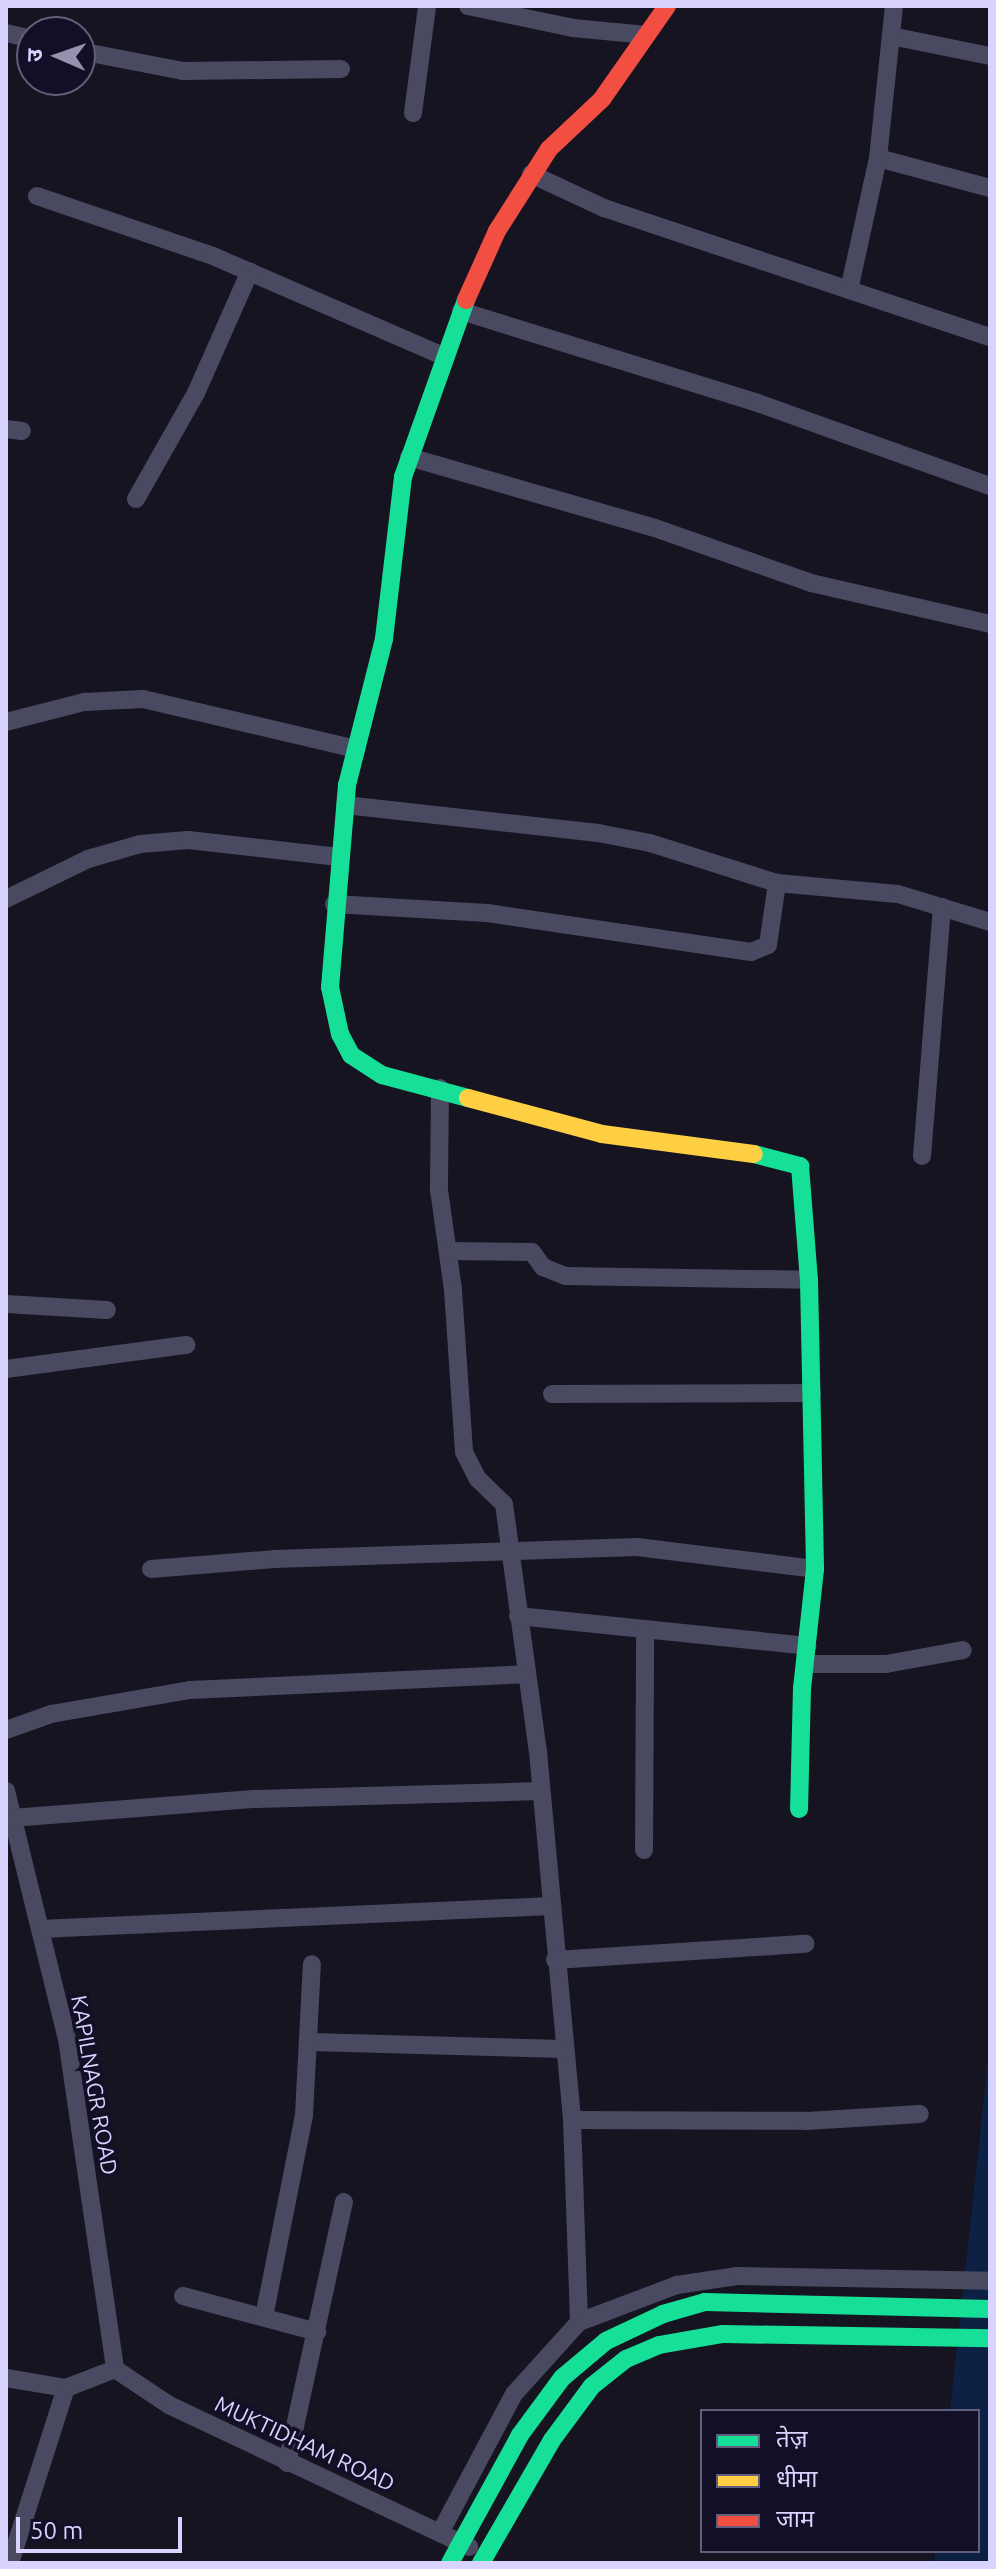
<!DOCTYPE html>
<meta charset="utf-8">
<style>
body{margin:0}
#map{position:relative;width:996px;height:2569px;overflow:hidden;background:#161421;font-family:Ubuntu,"Noto Sans Devanagari",sans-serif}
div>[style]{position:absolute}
.water>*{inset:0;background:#0d2144}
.street>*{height:18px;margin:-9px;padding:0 9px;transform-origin:9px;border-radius:9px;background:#4a4962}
.fast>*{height:18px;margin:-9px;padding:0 9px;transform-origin:9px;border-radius:9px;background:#16e098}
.slow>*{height:18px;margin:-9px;padding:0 9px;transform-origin:9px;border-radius:9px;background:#ffcf43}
.jam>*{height:18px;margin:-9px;padding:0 9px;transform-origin:9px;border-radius:9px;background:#f24e42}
span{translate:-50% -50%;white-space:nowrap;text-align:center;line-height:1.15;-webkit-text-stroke:7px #130f26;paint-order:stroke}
.street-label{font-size:22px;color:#d9d4ff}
.frame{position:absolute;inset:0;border:8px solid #d9d4ff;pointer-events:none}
.legend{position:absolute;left:700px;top:2409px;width:280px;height:144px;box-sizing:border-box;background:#130f26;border:2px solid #625e7d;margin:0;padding:10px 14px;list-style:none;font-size:24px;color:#d9d4ff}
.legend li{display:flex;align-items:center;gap:16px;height:40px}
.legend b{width:40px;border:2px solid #625e7d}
.north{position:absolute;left:16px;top:16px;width:80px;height:80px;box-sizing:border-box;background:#130f26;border:2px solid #625e7d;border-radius:50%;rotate:272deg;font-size:22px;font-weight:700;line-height:32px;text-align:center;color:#d9d4ff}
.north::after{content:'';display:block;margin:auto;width:28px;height:36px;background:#9591b1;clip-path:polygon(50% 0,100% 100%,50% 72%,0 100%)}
.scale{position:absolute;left:16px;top:2517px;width:166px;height:36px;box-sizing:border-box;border:4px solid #d9d4ff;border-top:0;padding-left:10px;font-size:24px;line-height:28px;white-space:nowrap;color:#d9d4ff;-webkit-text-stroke:6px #130f26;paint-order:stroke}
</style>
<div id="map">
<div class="water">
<div style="clip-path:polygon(990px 2043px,990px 2563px,934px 2563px,935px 2551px,978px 2551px,978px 2411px,950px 2411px)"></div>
</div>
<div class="street">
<div style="left:468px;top:6px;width:107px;rotate:11.8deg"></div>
<div style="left:573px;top:28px;width:74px;rotate:5.4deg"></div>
<div style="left:6px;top:33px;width:27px;rotate:13deg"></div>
<div style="left:891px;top:36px;width:101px;rotate:11.4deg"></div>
<div style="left:80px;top:51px;width:105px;rotate:11deg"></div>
<div style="left:183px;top:71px;width:158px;rotate:-0.7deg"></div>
<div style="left:413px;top:113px;width:108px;rotate:-82.5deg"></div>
<div style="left:878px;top:158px;width:116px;rotate:15deg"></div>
<div style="left:531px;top:174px;width:81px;rotate:25deg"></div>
<div style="left:604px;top:208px;width:407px;rotate:18.5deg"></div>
<div style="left:37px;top:196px;width:186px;rotate:18.8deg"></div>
<div style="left:213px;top:256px;width:251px;rotate:23.5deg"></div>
<div style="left:849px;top:290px;width:135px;rotate:-77.6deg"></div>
<div style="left:878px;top:158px;width:153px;rotate:-84deg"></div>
<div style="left:461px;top:311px;width:308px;rotate:17.2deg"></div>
<div style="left:755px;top:402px;width:250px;rotate:19.7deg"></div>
<div style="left:6px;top:429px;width:16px;rotate:7deg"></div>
<div style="left:409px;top:457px;width:256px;rotate:16.1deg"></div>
<div style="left:655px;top:528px;width:165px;rotate:19.4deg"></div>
<div style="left:811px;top:583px;width:184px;rotate:12.9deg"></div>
<div style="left:136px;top:499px;width:122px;rotate:-60.5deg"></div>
<div style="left:196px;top:393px;width:133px;rotate:-66.1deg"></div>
<div style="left:6px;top:722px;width:81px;rotate:-14.4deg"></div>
<div style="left:84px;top:702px;width:59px;rotate:-2.9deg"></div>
<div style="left:143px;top:699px;width:219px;rotate:13.2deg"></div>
<div style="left:345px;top:805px;width:255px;rotate:6.3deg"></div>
<div style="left:598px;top:833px;width:53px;rotate:10.9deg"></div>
<div style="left:650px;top:843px;width:133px;rotate:17.5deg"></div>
<div style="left:777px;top:883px;width:121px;rotate:5.2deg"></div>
<div style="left:898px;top:894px;width:96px;rotate:16.9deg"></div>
<div style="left:6px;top:899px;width:91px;rotate:-26deg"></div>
<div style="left:88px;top:859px;width:54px;rotate:-16.1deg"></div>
<div style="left:140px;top:844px;width:48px;rotate:-4.8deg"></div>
<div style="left:188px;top:840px;width:152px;rotate:6.4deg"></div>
<div style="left:334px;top:904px;width:153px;rotate:3.4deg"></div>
<div style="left:487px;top:913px;width:267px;rotate:8.4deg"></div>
<div style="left:751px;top:952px;width:18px;rotate:-22deg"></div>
<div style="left:768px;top:945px;width:63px;rotate:-81.7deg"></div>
<div style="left:440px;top:1088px;width:102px;rotate:90.6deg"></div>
<div style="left:439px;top:1190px;width:101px;rotate:82deg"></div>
<div style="left:453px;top:1290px;width:162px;rotate:86.1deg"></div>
<div style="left:464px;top:1452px;width:30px;rotate:63deg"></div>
<div style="left:478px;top:1479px;width:36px;rotate:44deg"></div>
<div style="left:504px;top:1504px;width:250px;rotate:82.2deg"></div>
<div style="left:538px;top:1752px;width:370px;rotate:84.7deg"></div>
<div style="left:572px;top:2120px;width:202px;rotate:88deg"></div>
<div style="left:922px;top:1156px;width:250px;rotate:-85.4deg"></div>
<div style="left:448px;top:1251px;width:84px;rotate:0.7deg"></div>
<div style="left:532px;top:1252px;width:19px;rotate:54deg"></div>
<div style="left:543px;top:1267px;width:24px;rotate:22deg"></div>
<div style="left:565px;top:1276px;width:244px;rotate:0.9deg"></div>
<div style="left:6px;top:1304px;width:101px;rotate:3.4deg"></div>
<div style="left:6px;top:1369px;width:182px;rotate:-7.6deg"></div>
<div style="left:552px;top:1394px;width:260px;rotate:-0.2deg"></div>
<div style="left:151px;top:1569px;width:123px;rotate:-4.6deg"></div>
<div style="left:274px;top:1559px;width:363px;rotate:-1.9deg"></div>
<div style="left:637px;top:1547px;width:179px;rotate:7deg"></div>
<div style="left:518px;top:1616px;width:291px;rotate:5.9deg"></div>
<div style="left:805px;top:1664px;width:81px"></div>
<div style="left:886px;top:1664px;width:78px;rotate:-10.3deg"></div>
<div style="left:6px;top:1730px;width:48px;rotate:-19.6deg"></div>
<div style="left:51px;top:1714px;width:141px;rotate:-9.8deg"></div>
<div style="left:190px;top:1690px;width:334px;rotate:-2.7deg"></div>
<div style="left:6px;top:1791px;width:255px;rotate:76.2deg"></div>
<div style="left:67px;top:2039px;width:333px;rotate:81.7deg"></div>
<div style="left:115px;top:2369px;width:65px;rotate:33.7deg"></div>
<div style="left:169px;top:2405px;width:332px;rotate:25.3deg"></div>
<div style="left:12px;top:1818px;width:245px;rotate:-4.5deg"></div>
<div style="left:256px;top:1799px;width:285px;rotate:-1.6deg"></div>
<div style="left:644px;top:1850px;width:221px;rotate:-89.7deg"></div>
<div style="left:40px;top:1929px;width:511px;rotate:-2.58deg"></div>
<div style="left:555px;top:1960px;width:251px;rotate:-3.7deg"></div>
<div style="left:310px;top:2042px;width:252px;rotate:1.6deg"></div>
<div style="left:572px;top:2120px;width:235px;rotate:0.2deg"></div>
<div style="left:807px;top:2121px;width:113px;rotate:-3.5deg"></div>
<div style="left:183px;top:2296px;width:139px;rotate:15deg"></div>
<div style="left:264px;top:2317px;width:206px;rotate:-78.8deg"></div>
<div style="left:304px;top:2115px;width:151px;rotate:-87deg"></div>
<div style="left:6px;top:2378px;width:61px;rotate:9.5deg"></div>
<div style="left:66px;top:2388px;width:53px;rotate:-21.2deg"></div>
<div style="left:287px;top:2463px;width:267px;rotate:-77.7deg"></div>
<div style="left:440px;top:2533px;width:157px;rotate:-62deg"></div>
<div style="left:514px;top:2394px;width:97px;rotate:-47.9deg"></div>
<div style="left:579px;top:2322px;width:105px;rotate:-20.7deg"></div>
<div style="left:677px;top:2285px;width:61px;rotate:-8.5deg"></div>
<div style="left:737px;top:2276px;width:253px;rotate:1.1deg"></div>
<div style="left:10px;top:2563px;width:184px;rotate:-72.3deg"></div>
</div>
<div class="fast">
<div style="left:466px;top:300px;width:188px;rotate:109.6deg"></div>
<div style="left:403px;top:477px;width:163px;rotate:96.7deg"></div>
<div style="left:384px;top:639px;width:151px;rotate:104.2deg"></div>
<div style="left:347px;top:785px;width:203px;rotate:94.8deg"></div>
<div style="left:330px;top:987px;width:48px;rotate:78deg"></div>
<div style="left:340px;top:1034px;width:24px;rotate:62deg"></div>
<div style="left:351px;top:1055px;width:37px;rotate:33deg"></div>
<div style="left:382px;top:1075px;width:89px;rotate:15deg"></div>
<div style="left:754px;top:1154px;width:48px;rotate:14.6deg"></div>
<div style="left:800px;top:1166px;width:114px;rotate:85.5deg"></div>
<div style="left:809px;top:1280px;width:289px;rotate:88.8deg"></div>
<div style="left:815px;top:1569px;width:120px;rotate:96.2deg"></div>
<div style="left:802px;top:1688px;width:121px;rotate:91.4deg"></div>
<div style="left:450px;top:2563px;width:146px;rotate:-61.3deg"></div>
<div style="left:520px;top:2435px;width:71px;rotate:-53.6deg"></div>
<div style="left:562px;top:2378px;width:57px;rotate:-40.1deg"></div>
<div style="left:606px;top:2341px;width:63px;rotate:-25.3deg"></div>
<div style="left:663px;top:2314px;width:44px;rotate:-15.9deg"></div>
<div style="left:705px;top:2302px;width:285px;rotate:1.4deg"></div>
<div style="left:481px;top:2563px;width:142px;rotate:-60deg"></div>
<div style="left:552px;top:2440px;width:67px;rotate:-53.5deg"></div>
<div style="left:592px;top:2386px;width:43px;rotate:-38.5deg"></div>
<div style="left:626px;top:2359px;width:36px;rotate:-23deg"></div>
<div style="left:659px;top:2345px;width:65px;rotate:-9.8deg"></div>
<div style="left:723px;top:2334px;width:267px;rotate:0.9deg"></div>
</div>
<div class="slow">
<div style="left:468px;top:1098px;width:139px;rotate:15deg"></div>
<div style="left:602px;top:1134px;width:153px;rotate:7.5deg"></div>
</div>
<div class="jam">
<div style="left:466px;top:300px;width:76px;rotate:-65.8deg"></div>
<div style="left:497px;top:231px;width:97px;rotate:-57.6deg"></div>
<div style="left:549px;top:149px;width:73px;rotate:-43.3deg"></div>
<div style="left:602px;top:99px;width:113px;rotate:-55deg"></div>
</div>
<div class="street-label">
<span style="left:95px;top:2085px;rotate:80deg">KAPILNAGR ROAD</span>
<span style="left:305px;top:2443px;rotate:25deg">MUKTIDHAM ROAD</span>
</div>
<div class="frame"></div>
<ul class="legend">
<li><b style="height:10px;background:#16e098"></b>तेज़</li>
<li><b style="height:10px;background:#ffcf43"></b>धीमा</li>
<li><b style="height:10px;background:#f24e42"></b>जाम</li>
</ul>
<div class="north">उ</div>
<div class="scale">50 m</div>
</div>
